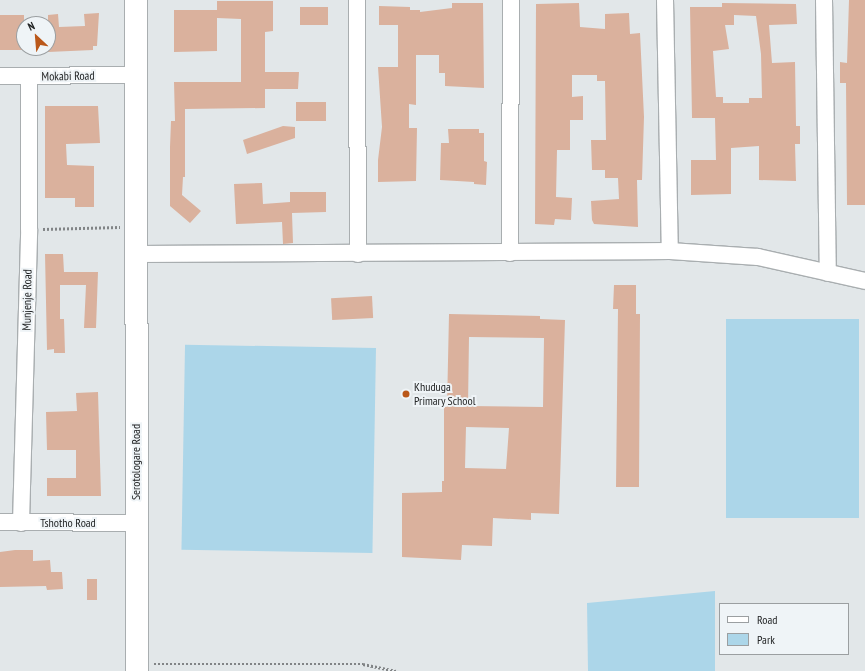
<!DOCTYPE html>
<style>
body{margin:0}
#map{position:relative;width:865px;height:671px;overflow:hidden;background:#e2e7e9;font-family:"PT Sans Narrow",sans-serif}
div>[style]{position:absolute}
.green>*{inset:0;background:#acd6e9;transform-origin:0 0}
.building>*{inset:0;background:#dab19d;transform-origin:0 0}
.path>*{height:2.5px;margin-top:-1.25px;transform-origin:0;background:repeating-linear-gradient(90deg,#818486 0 2px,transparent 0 4px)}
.roads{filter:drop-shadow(1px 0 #a9aeb0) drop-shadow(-1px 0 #a9aeb0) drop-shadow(0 1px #a9aeb0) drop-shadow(0 -1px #a9aeb0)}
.street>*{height:16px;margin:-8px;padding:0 8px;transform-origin:8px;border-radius:8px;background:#fff}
.secondary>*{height:22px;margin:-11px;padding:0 11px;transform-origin:11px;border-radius:11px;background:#fff}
.dots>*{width:11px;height:11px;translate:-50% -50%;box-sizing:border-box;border:2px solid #eff4f7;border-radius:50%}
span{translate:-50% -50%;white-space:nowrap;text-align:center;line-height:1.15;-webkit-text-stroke:4px #eff4f7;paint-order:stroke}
.street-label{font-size:12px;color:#1e2021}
.poi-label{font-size:12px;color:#1e2021}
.left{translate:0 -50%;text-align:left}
.legend{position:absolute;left:719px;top:603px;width:130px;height:52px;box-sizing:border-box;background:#eff4f7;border:1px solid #9b9fa1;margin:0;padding:5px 7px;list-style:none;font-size:12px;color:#1e2021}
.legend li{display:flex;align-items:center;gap:8px;height:20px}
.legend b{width:20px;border:1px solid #9b9fa1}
.north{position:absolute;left:16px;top:16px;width:40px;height:40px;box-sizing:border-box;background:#eff4f7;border:1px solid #9b9fa1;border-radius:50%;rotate:334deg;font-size:11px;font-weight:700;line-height:16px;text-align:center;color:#1e2021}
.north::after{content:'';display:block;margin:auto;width:14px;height:18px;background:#ba581a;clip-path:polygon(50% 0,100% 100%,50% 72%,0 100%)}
</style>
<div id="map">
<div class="green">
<div style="left:726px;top:319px;width:133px;height:199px"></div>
<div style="left:376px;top:348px;width:205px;height:191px;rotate:91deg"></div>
<div style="clip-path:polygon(715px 591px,715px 671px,588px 671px,587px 603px)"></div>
</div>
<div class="building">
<div style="clip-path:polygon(849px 0,865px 0,865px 205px,847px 205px,846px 83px,840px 83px,840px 62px,847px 63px)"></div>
<div style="clip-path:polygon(217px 1px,273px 1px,273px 31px,265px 32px,265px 72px,299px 72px,298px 89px,265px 89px,265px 108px,185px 109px,185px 177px,183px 177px,182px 195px,201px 211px,190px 223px,170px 206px,170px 147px,171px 121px,175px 121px,174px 82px,241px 82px,241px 19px,217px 18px,217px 51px,174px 52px,174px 10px,217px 10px)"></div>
<div style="clip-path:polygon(452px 3px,483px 3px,484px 88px,445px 86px,445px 73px,439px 73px,439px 55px,416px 55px,416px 105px,409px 104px,409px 128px,417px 128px,416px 181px,378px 182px,378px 160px,382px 127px,378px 67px,398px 67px,398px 25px,379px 25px,379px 6px,410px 7px,410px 10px,420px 10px,420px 12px,452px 8px)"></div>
<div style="clip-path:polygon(579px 3px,580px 27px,605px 29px,605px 14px,629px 13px,630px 34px,640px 33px,644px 117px,642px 180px,637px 180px,638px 227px,594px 224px,592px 220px,591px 201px,619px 199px,618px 178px,605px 178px,605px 170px,592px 170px,591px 140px,606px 140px,605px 81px,597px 81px,597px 75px,572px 75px,572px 97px,583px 96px,583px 120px,570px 120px,570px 150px,557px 150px,556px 197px,572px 198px,571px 220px,555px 219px,554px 225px,535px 224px,536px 4px)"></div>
<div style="clip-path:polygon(evenodd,722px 3px,796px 4px,797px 24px,769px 25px,772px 63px,795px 62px,796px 126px,800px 126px,800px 144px,795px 144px,796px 181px,759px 180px,759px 146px,731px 148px,731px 194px,691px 195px,691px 160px,716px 160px,715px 118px,692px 118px,690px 7px,722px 7px,722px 3px,734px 15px,756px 16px,761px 54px,762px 98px,749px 98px,749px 103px,723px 103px,723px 97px,716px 97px,713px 51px,729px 49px,725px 25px,734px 25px,734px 15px)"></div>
<div style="left:300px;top:7px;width:28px;height:18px"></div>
<div style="clip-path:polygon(99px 13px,97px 46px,93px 46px,93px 50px,48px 52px,48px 15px,58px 14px,59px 27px,85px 26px,84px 14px)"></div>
<div style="left:24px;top:15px;width:35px;height:24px;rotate:90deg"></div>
<div style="left:326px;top:102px;width:19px;height:30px;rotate:90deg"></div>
<div style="clip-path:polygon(45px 106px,98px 106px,100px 143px,66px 144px,67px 165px,94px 166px,94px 207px,75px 207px,75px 198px,45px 198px)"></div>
<div style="clip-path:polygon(283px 126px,295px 127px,295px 138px,247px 154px,243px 140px)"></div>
<div style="clip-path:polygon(448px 129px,479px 129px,479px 133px,484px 133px,484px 161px,487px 162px,486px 185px,474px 184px,474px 182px,440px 180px,441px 143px,449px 143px)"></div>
<div style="clip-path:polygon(262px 183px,263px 204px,290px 202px,290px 192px,326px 192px,326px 212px,292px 213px,293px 243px,283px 244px,282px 222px,236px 224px,234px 184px)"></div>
<div style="clip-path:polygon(45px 254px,63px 254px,64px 272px,98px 272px,96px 328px,84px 328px,86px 285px,60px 285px,60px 319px,64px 319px,65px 353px,54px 353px,54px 349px,47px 350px)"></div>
<div style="clip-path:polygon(614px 285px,636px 285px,636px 314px,640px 314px,639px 487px,616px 487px,618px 309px,613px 309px)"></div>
<div style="left:372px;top:296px;width:22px;height:41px;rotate:87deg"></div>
<div style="clip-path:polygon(evenodd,449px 314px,540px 316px,540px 319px,565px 320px,559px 514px,531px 513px,531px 520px,493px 518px,492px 546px,462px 545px,461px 560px,402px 557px,402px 493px,442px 492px,442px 481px,444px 481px,444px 407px,447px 407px,449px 314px,469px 337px,544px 338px,543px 407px,468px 406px,469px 337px,449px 314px,466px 427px,509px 428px,506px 469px,465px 468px,466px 427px)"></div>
<div style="clip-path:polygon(98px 392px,101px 496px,47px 496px,47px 478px,76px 478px,76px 450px,47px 450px,46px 412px,77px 411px,76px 393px)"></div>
<div style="clip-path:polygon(15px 550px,33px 550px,33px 561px,50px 560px,51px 572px,62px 572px,63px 589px,47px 590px,46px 586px,0 587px,0 552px)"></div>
<div style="left:87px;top:579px;width:10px;height:21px"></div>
</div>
<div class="path">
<div style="left:43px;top:229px;width:77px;rotate:-1.5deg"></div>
<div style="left:154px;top:664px;width:209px"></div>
<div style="left:363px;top:664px;width:34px;rotate:12deg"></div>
</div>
<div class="roads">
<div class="street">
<div style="left:357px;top:0;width:254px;rotate:89.8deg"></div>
<div style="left:665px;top:0;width:251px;rotate:88.9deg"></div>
<div style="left:824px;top:0;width:273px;rotate:89.2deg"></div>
<div style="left:0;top:76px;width:136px;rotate:-0.4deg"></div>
<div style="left:510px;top:253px;width:253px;rotate:-89.8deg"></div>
<div style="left:138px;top:254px;width:532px;rotate:-0.32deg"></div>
<div style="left:670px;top:251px;width:88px;rotate:3.9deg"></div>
<div style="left:758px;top:257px;width:110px;rotate:12.6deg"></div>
<div style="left:0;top:522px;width:136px;rotate:0.4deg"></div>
<div style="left:21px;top:523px;width:294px;rotate:-88.4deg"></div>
<div style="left:29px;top:229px;width:152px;rotate:-90deg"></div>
</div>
<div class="secondary">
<div style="left:136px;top:0;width:671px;rotate:89.91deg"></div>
</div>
</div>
<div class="dots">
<div style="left:406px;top:394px;background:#ba581a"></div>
</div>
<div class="street-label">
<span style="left:68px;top:76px;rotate:-1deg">Mokabi Road</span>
<span style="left:27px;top:300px;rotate:-89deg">Munjenje Road</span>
<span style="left:136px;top:462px;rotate:-90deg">Serotologare Road</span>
<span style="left:68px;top:523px">Tshotho Road</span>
</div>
<div class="poi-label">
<span class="left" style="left:414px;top:394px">Khuduga<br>Primary School</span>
</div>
<ul class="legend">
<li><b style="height:5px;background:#fff"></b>Road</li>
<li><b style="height:11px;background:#acd6e9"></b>Park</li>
</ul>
<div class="north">N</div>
</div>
